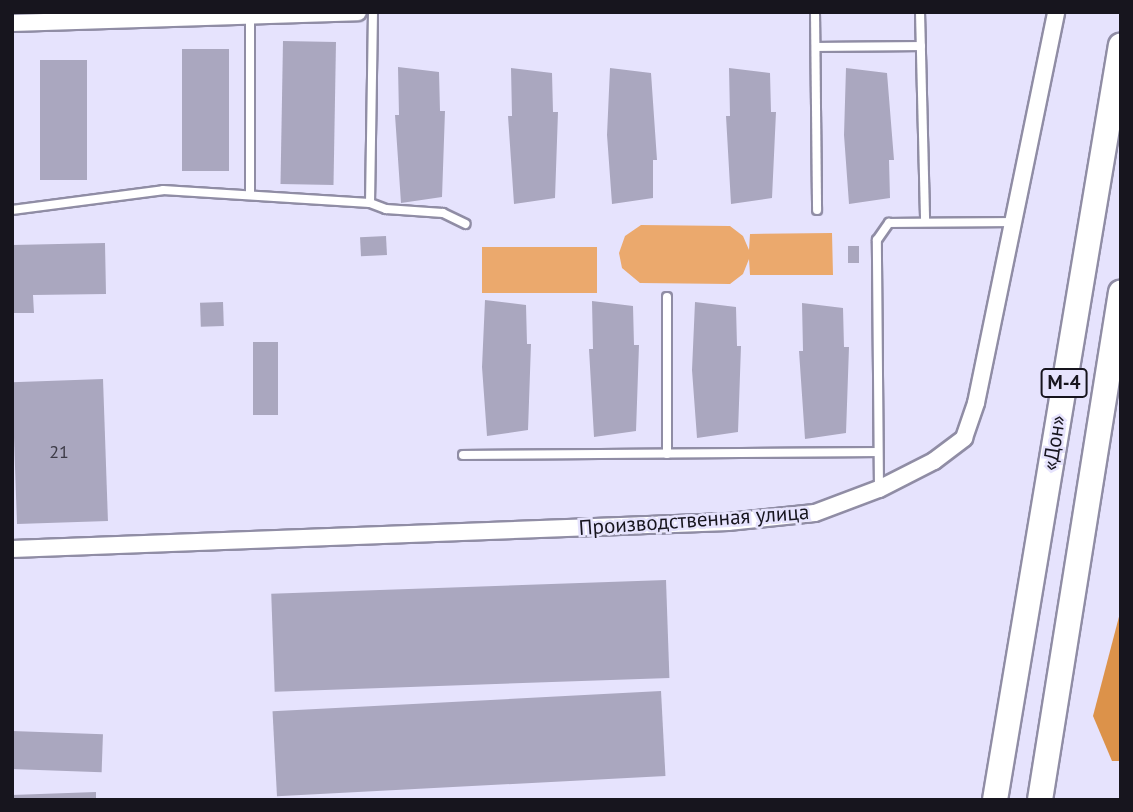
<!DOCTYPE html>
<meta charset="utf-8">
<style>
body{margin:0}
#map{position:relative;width:1133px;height:812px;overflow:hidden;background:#e6e3fd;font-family:"PT Sans",sans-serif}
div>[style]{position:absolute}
.green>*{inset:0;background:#eba96d;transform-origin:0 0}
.forest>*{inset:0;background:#dc924a}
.building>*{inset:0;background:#aaa7bf;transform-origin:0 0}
.roads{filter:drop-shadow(2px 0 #908da5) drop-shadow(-2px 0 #908da5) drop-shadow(0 2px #908da5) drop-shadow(0 -2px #908da5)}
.service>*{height:8px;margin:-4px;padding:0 4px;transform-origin:4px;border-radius:4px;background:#fff}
.minor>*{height:16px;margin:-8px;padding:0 8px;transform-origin:8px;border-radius:8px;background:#fff}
.trunk>*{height:24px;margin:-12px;padding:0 12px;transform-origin:12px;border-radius:12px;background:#fff}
span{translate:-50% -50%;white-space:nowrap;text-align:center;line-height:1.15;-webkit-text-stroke:5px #e6e3fd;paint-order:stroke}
.number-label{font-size:18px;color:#3c3a46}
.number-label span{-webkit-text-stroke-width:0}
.shield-label span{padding:2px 5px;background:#e6e3fd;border:2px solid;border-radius:5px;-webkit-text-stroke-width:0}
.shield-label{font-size:19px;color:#17151e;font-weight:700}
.street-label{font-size:21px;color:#17151e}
.frame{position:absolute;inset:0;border:14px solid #17151e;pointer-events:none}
</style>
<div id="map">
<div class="green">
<div style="clip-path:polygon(641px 225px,730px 226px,743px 236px,749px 250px,750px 234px,832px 233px,833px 275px,750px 275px,749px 259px,743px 274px,730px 284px,640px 283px,622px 268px,619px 253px,625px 236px)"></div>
<div style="left:597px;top:247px;width:46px;height:115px;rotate:90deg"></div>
</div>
<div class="forest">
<div style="clip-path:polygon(1121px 609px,1121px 761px,1112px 761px,1093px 716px)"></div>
</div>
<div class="building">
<div style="left:283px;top:41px;width:53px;height:143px;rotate:1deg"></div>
<div style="left:182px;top:49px;width:47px;height:122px"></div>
<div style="left:40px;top:60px;width:47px;height:120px"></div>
<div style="clip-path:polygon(398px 67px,439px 72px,440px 111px,445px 111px,442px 197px,401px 203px,395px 115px,399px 115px)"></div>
<div style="clip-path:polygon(511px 68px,552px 73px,553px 112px,558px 112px,555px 198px,514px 204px,508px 116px,512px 116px)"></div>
<div style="clip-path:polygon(610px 68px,651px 73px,657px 160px,653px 160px,653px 198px,612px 204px,607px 135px)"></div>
<div style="clip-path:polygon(729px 68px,770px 73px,771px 112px,776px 112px,772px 198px,731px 204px,726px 116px,730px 116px)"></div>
<div style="clip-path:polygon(846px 68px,887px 73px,894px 160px,889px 160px,890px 198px,849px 204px,844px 135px)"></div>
<div style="left:386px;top:236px;width:19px;height:26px;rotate:87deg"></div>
<div style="clip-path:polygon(105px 243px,106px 294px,33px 295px,34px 313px,12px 313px,12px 245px)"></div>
<div style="left:848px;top:246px;width:11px;height:17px"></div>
<div style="clip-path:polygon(485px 300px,526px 305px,527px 344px,531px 344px,528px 430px,487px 436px,482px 367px)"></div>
<div style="clip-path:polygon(592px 301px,633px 306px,634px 345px,639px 345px,636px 431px,594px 437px,589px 349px,593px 349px)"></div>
<div style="left:223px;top:302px;width:24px;height:23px;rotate:88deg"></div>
<div style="clip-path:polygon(695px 302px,736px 307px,737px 346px,741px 346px,738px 432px,697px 438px,692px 370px)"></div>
<div style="clip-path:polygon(802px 303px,843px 308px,844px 347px,849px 347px,846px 433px,805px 439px,799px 351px,803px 351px)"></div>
<div style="left:253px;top:342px;width:25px;height:73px"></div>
<div style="left:103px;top:379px;width:142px;height:91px;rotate:88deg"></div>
<div style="left:666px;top:580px;width:98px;height:395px;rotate:88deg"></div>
<div style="left:661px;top:691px;width:85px;height:389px;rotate:87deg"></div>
<div style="left:12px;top:731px;width:91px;height:38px;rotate:2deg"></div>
<div style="clip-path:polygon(96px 792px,96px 800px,12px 800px,12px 795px)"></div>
</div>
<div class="roads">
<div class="service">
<div style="left:373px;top:12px;width:191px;rotate:90.9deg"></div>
<div style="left:370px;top:203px;width:17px;rotate:21deg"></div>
<div style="left:386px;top:209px;width:57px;rotate:4deg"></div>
<div style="left:443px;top:213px;width:25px;rotate:26deg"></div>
<div style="left:815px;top:12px;width:198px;rotate:89.4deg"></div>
<div style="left:920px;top:12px;width:210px;rotate:88.6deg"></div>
<div style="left:816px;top:47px;width:105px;rotate:-0.5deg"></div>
<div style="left:250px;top:194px;width:178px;rotate:-90deg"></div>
<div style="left:12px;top:210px;width:152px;rotate:-7.5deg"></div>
<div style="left:163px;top:190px;width:207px;rotate:3.6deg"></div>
<div style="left:667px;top:297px;width:157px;rotate:90deg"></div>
<div style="left:463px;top:455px;width:415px;rotate:-0.4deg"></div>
<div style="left:879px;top:489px;width:249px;rotate:-90.5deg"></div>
<div style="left:877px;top:240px;width:21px;rotate:-55deg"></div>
<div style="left:889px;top:223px;width:124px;rotate:-0.5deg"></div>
</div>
<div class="minor">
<div style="left:12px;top:23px;width:346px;rotate:-1.8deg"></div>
<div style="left:12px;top:549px;width:717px;rotate:-2.16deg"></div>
<div style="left:728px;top:522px;width:87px;rotate:-5.9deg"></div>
<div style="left:815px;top:513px;width:68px;rotate:-20.6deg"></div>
<div style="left:879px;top:489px;width:62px;rotate:-27deg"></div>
<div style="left:934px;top:461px;width:38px;rotate:-37deg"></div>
<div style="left:964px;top:438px;width:37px;rotate:-71deg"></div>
<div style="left:976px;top:403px;width:399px;rotate:-78.4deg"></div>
</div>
<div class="trunk">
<div style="left:995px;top:800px;width:765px;rotate:-80.53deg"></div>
<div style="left:1040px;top:800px;width:514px;rotate:-80.94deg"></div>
</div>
</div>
<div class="number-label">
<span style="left:59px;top:452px">21</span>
</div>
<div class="shield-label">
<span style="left:1064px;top:383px">М-4</span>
</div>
<div class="street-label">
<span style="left:1054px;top:443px;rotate:-81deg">«Дон»</span>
<span style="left:694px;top:520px;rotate:-4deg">Производственная улица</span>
</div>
<div class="frame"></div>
</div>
